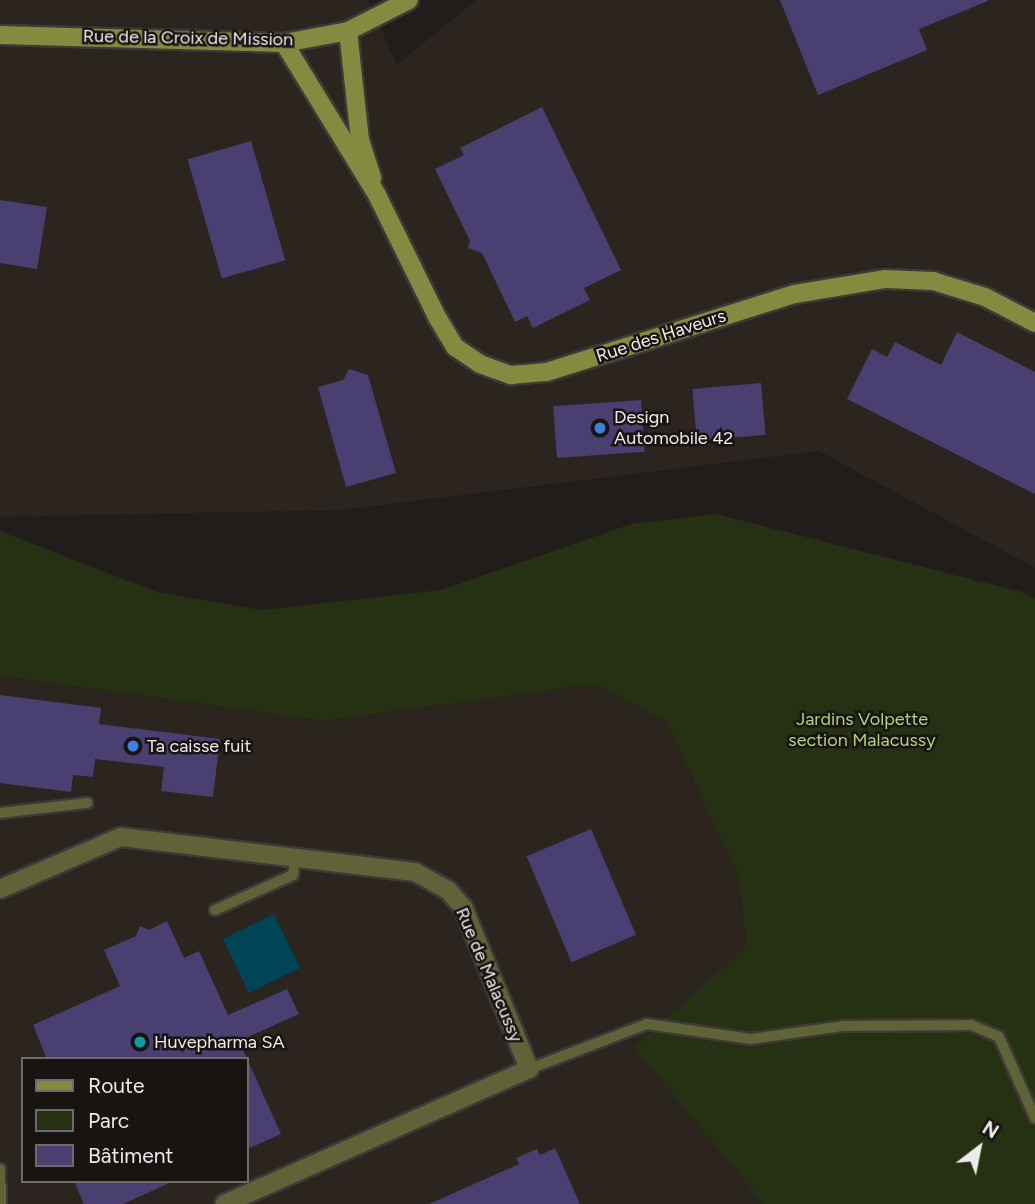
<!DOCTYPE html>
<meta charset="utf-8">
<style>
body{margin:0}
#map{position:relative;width:1035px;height:1204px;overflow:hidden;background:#201d1b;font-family:Figtree,sans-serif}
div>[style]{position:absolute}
.built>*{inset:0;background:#2c241e}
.green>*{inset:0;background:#263012}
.water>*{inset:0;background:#004555;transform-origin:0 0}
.building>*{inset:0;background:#4a3f71;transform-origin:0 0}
.roads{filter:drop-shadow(2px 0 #3d3a38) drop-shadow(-2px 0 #3d3a38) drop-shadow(0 2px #3d3a38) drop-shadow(0 -2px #3d3a38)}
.lane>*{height:10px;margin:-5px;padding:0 5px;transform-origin:5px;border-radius:5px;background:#5f6337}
.street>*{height:18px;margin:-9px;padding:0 9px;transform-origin:9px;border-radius:9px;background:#5f6337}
.secondary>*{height:18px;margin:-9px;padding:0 9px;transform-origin:9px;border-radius:9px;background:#858a41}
.dots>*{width:19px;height:19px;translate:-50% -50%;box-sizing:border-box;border:4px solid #171412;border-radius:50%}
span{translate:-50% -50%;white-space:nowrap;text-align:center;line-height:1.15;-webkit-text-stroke:5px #171412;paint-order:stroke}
.street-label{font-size:18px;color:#eeecea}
.poi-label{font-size:18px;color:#eeecea}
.left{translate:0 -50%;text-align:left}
.park-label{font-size:18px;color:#b3d27f}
.legend{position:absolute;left:21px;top:1057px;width:228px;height:126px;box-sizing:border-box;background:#171412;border:2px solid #6d6a68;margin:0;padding:9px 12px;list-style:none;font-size:21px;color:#eeecea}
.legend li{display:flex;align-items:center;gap:14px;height:35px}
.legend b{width:35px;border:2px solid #6d6a68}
.north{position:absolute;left:944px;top:1113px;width:70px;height:70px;-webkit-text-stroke:5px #171412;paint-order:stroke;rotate:32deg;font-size:19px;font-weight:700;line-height:28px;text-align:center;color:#eeecea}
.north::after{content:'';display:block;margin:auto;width:24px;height:32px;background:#eeecea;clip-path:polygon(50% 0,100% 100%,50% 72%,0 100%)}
</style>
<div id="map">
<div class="built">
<div style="clip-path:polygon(0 0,368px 0,397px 65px,476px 0,1035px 0,1035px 568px,819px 451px,342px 510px,0 517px)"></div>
<div style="clip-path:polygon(evenodd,0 676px,324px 721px,595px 684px,666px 722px,739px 877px,746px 948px,633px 1047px,763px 1204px,0 1204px,0 676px,23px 1059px,247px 1059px,247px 1181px,23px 1181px,23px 1059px)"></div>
</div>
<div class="green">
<div style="clip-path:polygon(716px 514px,1022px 592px,1035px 599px,1035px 1204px,763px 1204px,633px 1047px,746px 947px,739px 877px,666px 722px,595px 684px,324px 721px,0 676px,0 531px,157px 592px,262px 610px,441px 590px,631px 524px)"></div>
</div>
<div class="water">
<div style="left:274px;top:914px;width:60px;height:57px;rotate:64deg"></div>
</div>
<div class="building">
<div style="clip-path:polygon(780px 0,988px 0,988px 1px,919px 29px,927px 50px,818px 95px)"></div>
<div style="clip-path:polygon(542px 107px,621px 270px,584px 288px,590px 300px,533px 328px,527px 316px,515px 322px,482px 253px,468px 248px,470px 241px,435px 169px,464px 155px,460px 148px)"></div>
<div style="left:251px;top:141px;width:124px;height:66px;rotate:74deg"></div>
<div style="clip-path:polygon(0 200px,47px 207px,37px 269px,0 263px)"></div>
<div style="clip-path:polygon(957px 332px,1035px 372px,1035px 494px,847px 399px,872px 349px,887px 357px,895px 342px,941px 365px)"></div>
<div style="clip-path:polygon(349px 369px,368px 375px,396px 473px,346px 487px,318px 387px,343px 380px)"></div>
<div style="left:761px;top:383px;width:52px;height:69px;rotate:85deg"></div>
<div style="left:641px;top:400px;width:52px;height:88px;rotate:86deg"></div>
<div style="clip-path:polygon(0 695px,101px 708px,99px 724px,220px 739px,213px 797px,161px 791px,164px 767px,95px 759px,93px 777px,73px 775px,71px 792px,0 783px)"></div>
<div style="left:591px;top:829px;width:115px;height:70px;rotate:67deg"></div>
<div style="clip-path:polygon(167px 921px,184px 958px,199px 951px,228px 1015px,287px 989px,299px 1014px,239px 1041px,281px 1134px,247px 1149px,247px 1059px,47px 1059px,33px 1025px,120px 986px,104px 950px,136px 936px,140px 926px,149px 930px)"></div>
<div style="clip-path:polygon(555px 1148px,580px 1204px,429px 1204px,519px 1164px,516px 1158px,537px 1149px,540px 1155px)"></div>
<div style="clip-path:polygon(74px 1181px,174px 1181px,123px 1204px,84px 1204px)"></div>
</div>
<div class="roads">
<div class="lane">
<div style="left:0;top:813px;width:88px;rotate:-6.6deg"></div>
<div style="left:215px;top:910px;width:85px;rotate:-24.2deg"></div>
<div style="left:293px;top:875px;width:16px;rotate:-83deg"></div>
<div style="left:529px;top:1069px;width:126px;rotate:-20.9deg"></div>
<div style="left:647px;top:1024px;width:105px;rotate:8.2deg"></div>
<div style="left:751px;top:1039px;width:94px;rotate:-8deg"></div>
<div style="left:844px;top:1026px;width:127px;rotate:-0.5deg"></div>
<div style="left:971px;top:1025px;width:30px;rotate:23deg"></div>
<div style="left:999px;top:1037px;width:89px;rotate:66deg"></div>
<div style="left:0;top:1169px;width:35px;rotate:88deg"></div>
</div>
<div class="street">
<div style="left:0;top:889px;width:132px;rotate:-23.3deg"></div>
<div style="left:121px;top:837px;width:296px;rotate:6.8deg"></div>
<div style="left:415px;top:872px;width:38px;rotate:29deg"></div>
<div style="left:448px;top:890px;width:23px;rotate:49deg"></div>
<div style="left:463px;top:907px;width:175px;rotate:67.8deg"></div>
<div style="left:529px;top:1069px;width:333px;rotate:156.1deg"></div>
</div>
<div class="secondary">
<div style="left:348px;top:31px;width:110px;rotate:83.7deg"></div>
<div style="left:360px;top:140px;width:40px;rotate:72deg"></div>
<div style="left:0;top:35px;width:284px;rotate:1.6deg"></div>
<div style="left:284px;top:43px;width:65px;rotate:-10.6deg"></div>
<div style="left:348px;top:31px;width:68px;rotate:-26.9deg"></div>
<div style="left:284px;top:43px;width:178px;rotate:58.5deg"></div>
<div style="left:377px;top:195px;width:136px;rotate:63.8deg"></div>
<div style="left:437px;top:317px;width:35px;rotate:59deg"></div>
<div style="left:455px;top:347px;width:30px;rotate:34deg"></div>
<div style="left:480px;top:364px;width:33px;rotate:20deg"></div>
<div style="left:511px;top:375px;width:36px;rotate:-5deg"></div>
<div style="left:547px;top:372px;width:260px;rotate:-17.5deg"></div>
<div style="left:795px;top:294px;width:92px;rotate:-9.4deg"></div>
<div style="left:886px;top:279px;width:47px;rotate:2.4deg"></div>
<div style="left:933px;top:281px;width:54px;rotate:17.1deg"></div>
<div style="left:985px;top:297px;width:56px;rotate:27.5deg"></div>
</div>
</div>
<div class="dots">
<div style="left:600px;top:428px;background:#3f7fe0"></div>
<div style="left:133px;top:746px;background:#3f7fe0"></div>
<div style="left:140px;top:1042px;background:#0f9aa8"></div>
</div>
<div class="street-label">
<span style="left:188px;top:38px;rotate:1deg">Rue de la Croix de Mission</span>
<span style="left:661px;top:336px;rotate:-18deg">Rue des Haveurs</span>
<span style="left:489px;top:975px;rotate:67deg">Rue de Malacussy</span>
</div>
<div class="poi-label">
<span class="left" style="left:614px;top:428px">Design<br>Automobile 42</span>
<span class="left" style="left:147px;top:746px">Ta caisse fuit</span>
<span class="left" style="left:154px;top:1042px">Huvepharma SA</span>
</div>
<div class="park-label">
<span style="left:862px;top:730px">Jardins Volpette<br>section Malacussy</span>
</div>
<ul class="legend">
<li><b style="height:9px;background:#858a41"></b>Route</li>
<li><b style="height:19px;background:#263012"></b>Parc</li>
<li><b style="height:19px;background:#4a3f71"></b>Bâtiment</li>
</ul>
<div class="north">N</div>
</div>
